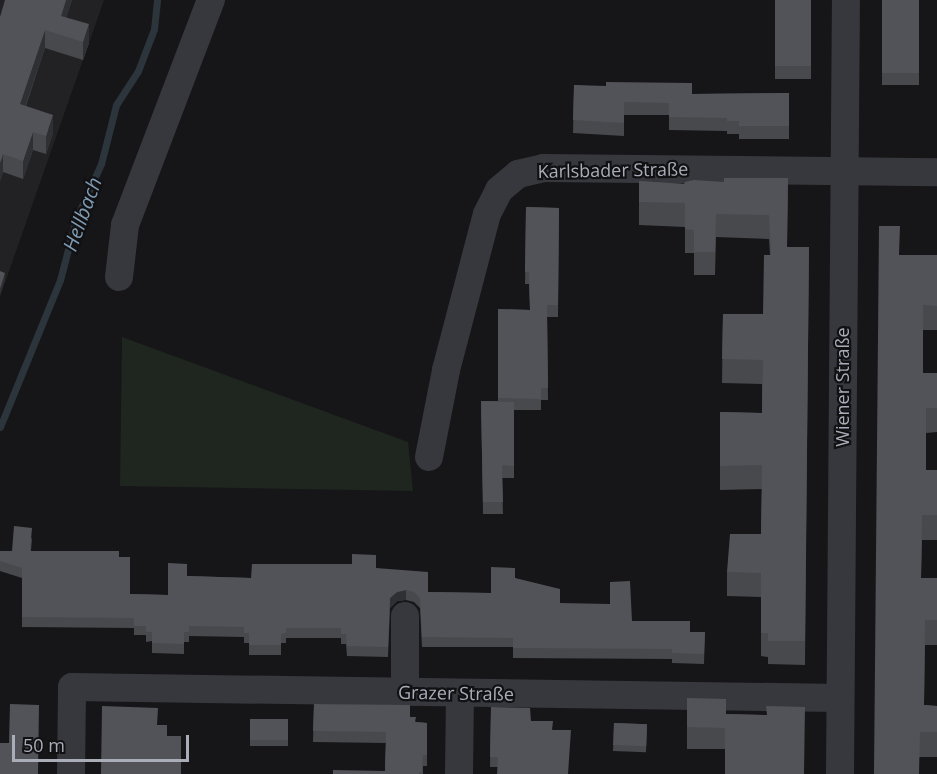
<!DOCTYPE html>
<meta charset="utf-8">
<style>
body{margin:0}
#map{position:relative;width:937px;height:774px;overflow:hidden;background:#161618;font-family:"Open Sans",sans-serif}
div>[style]{position:absolute}
.built>*{inset:0;background:#222225}
.green>*{inset:0;background:#1e261f}
.stream>*{height:7px;margin:-3.5px;padding:0 3.5px;transform-origin:3.5px;border-radius:3.5px;background:#2c353c}
.minor>*{height:28px;margin:-14px;padding:0 14px;transform-origin:14px;border-radius:14px;background:#37383d}
.wall>*{inset:0;background:#47494d;transform-origin:0 0}
.shaded-wall>*{inset:0;background:#2f3033}
.building>*{inset:0;background:#525359;transform-origin:0 0}
span{translate:-50% -50%;white-space:nowrap;text-align:center;line-height:1.15;-webkit-text-stroke:4.5px #111113;paint-order:stroke}
.street-label{font-size:18px;color:#a8adb8}
.water-label{font-size:20px;color:#7f9bb3;font-style:italic}
.scale{position:absolute;left:12px;top:735px;width:177px;height:27px;box-sizing:border-box;border:3px solid #a8adb8;border-top:0;padding-left:8px;font-size:18px;line-height:21px;white-space:nowrap;color:#a8adb8;-webkit-text-stroke:4px #111113;paint-order:stroke}
</style>
<div id="map">
<div class="built">
<div style="clip-path:polygon(0 0,104px 0,0 297px)"></div>
</div>
<div class="green">
<div style="clip-path:polygon(122px 337px,408px 442px,413px 491px,120px 486px)"></div>
</div>
<div class="stream">
<div style="left:0;top:427px;width:159px;rotate:-67.8deg"></div>
<div style="left:60px;top:280px;width:63px;rotate:-75.3deg"></div>
<div style="left:76px;top:219px;width:60px;rotate:-65.6deg"></div>
<div style="left:101px;top:164px;width:61px;rotate:-75.7deg"></div>
<div style="left:116px;top:105px;width:40px;rotate:-57.1deg"></div>
<div style="left:138px;top:71px;width:45px;rotate:-69.1deg"></div>
<div style="left:154px;top:29px;width:29px;rotate:-84deg"></div>
</div>
<div class="minor">
<div style="left:119px;top:277px;width:52px;rotate:-83.4deg"></div>
<div style="left:125px;top:225px;width:241px;rotate:-69.1deg"></div>
<div style="left:429px;top:457px;width:89px;rotate:-78.9deg"></div>
<div style="left:446px;top:370px;width:161px;rotate:-75.3deg"></div>
<div style="left:487px;top:214px;width:27px;rotate:-63deg"></div>
<div style="left:499px;top:190px;width:25px;rotate:-40deg"></div>
<div style="left:518px;top:174px;width:26px;rotate:-13deg"></div>
<div style="left:543px;top:168px;width:394px;rotate:0.6deg"></div>
<div style="left:405px;top:616px;width:76px;rotate:90deg"></div>
<div style="left:71px;top:774px;width:87px;rotate:-89.3deg"></div>
<div style="left:72px;top:687px;width:768px;rotate:0.82deg"></div>
<div style="left:459px;top:774px;width:81px;rotate:-89.3deg"></div>
<div style="left:840px;top:774px;width:774px;rotate:-89.56deg"></div>
</div>
<div class="wall">
<div style="clip-path:polygon(5px 0,72px 0,66px 18px,89px 43px,83px 60px,45px 48px,26px 106px,53px 133px,46px 154px,33px 150px,23px 179px,3px 172px,0 181px)"></div>
<div style="left:775px;top:0;width:36px;height:79px"></div>
<div style="left:882px;top:0;width:37px;height:85px"></div>
<div style="clip-path:polygon(574px 85px,692px 94px,789px 93px,789px 139px,739px 139px,739px 134px,727px 134px,727px 131px,669px 130px,669px 115px,624px 115px,624px 136px,573px 133px)"></div>
<div style="clip-path:polygon(788px 178px,787px 247px,809px 247px,805px 665px,768px 664px,768px 657px,761px 656px,761px 597px,727px 596px,727px 572px,761px 534px,762px 489px,720px 490px,720px 412px,762px 413px,762px 384px,722px 383px,723px 314px,763px 314px,770px 255px,769px 239px,716px 237px,715px 275px,694px 275px,694px 253px,685px 253px,685px 227px,639px 225px,639px 181px,684px 184px)"></div>
<div style="clip-path:polygon(526px 207px,559px 208px,558px 317px,547px 317px,548px 400px,541px 400px,541px 410px,514px 410px,514px 478px,502px 478px,503px 514px,483px 514px,481px 401px,498px 401px,498px 309px,530px 310px,529px 284px,525px 284px)"></div>
<div style="clip-path:polygon(900px 255px,937px 255px,937px 330px,923px 330px,923px 373px,937px 373px,937px 432px,926px 433px,926px 470px,937px 470px,937px 540px,922px 540px,921px 578px,937px 578px,937px 645px,925px 645px,924px 705px,937px 706px,937px 757px,920px 757px,874px 774px)"></div>
<div style="clip-path:polygon(32px 538px,31px 551px,119px 557px,130px 594px,168px 595px,187px 576px,251px 578px,376px 568px,428px 592px,491px 593px,515px 578px,560px 603px,632px 621px,690px 632px,705px 632px,704px 664px,672px 663px,672px 659px,513px 658px,513px 647px,422px 647px,420px 608px,414px 602px,406px 600px,397px 601px,390px 608px,388px 657px,347px 656px,346px 644px,341px 644px,341px 638px,286px 638px,286px 643px,281px 643px,281px 655px,249px 655px,249px 643px,244px 643px,244px 637px,189px 636px,189px 642px,184px 642px,184px 654px,152px 653px,152px 641px,146px 642px,146px 635px,134px 635px,134px 628px,22px 627px,22px 578px,0 571px,0 551px,12px 551px)"></div>
<div style="clip-path:polygon(687px 698px,726px 714px,767px 715px,805px 707px,725px 749px,687px 749px)"></div>
<div style="clip-path:polygon(314px 704px,410px 717px,416px 722px,427px 723px,427px 766px,423px 766px,423px 774px,333px 774px,385px 771px,386px 743px,313px 742px)"></div>
<div style="clip-path:polygon(491px 707px,531px 721px,553px 730px,571px 739px,497px 767px,490px 767px)"></div>
<div style="left:250px;top:719px;width:38px;height:27px"></div>
<div style="left:614px;top:723px;width:33px;height:28px;rotate:2deg"></div>
</div>
<div class="shaded-wall">
<div style="clip-path:polygon(66px 0,72px 0,61px 34px,61px 16px)"></div>
<div style="clip-path:polygon(89px 24px,89px 43px,83px 60px,83px 42px)"></div>
<div style="clip-path:polygon(45px 30px,45px 48px,20px 122px,20px 104px)"></div>
<div style="clip-path:polygon(53px 115px,53px 133px,46px 154px,46px 136px)"></div>
<div style="clip-path:polygon(33px 132px,33px 150px,23px 179px,23px 161px)"></div>
<div style="clip-path:polygon(3px 154px,3px 172px,0 181px,0 163px)"></div>
<div style="clip-path:polygon(5px 273px,5px 280px,0 295px,0 289px)"></div>
<div style="clip-path:polygon(406px 590px,406px 600px,397px 601px,390px 608px,388px 657px,390px 598px,397px 592px)"></div>
</div>
<div class="building">
<div style="clip-path:polygon(5px 0,66px 0,61px 16px,89px 24px,83px 42px,45px 30px,20px 104px,53px 115px,46px 136px,33px 132px,23px 161px,3px 154px,0 163px,0 17px)"></div>
<div style="left:775px;top:0;width:36px;height:66px"></div>
<div style="left:882px;top:0;width:37px;height:73px"></div>
<div style="clip-path:polygon(606px 82px,692px 83px,692px 94px,789px 93px,789px 126px,739px 126px,739px 121px,727px 121px,727px 118px,669px 117px,669px 103px,624px 102px,624px 123px,573px 120px,574px 85px,606px 86px)"></div>
<div style="clip-path:polygon(724px 178px,788px 178px,787px 247px,809px 247px,805px 641px,768px 641px,768px 633px,761px 633px,761px 573px,727px 572px,730px 534px,761px 534px,762px 465px,720px 466px,720px 412px,762px 413px,763px 360px,722px 359px,723px 314px,763px 314px,764px 255px,771px 255px,769px 215px,716px 214px,715px 252px,694px 252px,694px 230px,685px 229px,685px 203px,639px 202px,639px 181px,684px 184px,685px 182px,694px 180px,724px 182px)"></div>
<div style="clip-path:polygon(526px 207px,559px 208px,558px 305px,547px 305px,548px 388px,541px 388px,541px 399px,498px 398px,498px 309px,530px 310px,529px 272px,525px 272px)"></div>
<div style="clip-path:polygon(879px 226px,900px 226px,899px 255px,937px 255px,937px 306px,923px 305px,923px 373px,937px 373px,937px 408px,926px 408px,926px 470px,937px 470px,937px 515px,922px 515px,921px 578px,937px 578px,937px 620px,925px 620px,924px 705px,937px 706px,937px 732px,920px 732px,919px 774px,874px 774px)"></div>
<div style="clip-path:polygon(0 271px,5px 273px,0 289px)"></div>
<div style="clip-path:polygon(481px 401px,514px 402px,514px 466px,502px 465px,503px 502px,483px 502px)"></div>
<div style="clip-path:polygon(14px 526px,32px 528px,30px 551px,119px 551px,119px 557px,130px 557px,130px 594px,168px 595px,168px 563px,187px 564px,187px 576px,251px 578px,252px 564px,352px 564px,352px 554px,376px 555px,376px 568px,428px 572px,428px 592px,491px 593px,491px 567px,515px 568px,515px 578px,560px 589px,560px 603px,610px 604px,610px 582px,630px 581px,632px 621px,690px 621px,690px 632px,705px 632px,704px 654px,672px 653px,672px 649px,513px 648px,513px 638px,422px 637px,420px 598px,414px 592px,406px 590px,397px 592px,390px 598px,388px 647px,347px 646px,346px 634px,341px 634px,341px 628px,286px 628px,286px 633px,281px 634px,281px 645px,249px 645px,249px 633px,244px 633px,244px 627px,189px 626px,189px 632px,184px 632px,184px 644px,152px 643px,152px 632px,146px 632px,146px 626px,134px 626px,134px 618px,22px 617px,22px 568px,0 561px,0 551px,12px 551px)"></div>
<div style="clip-path:polygon(687px 698px,726px 699px,726px 714px,767px 715px,766px 706px,805px 707px,804px 774px,725px 774px,725px 728px,687px 727px)"></div>
<div style="clip-path:polygon(10px 704px,39px 705px,38px 774px,0 774px,0 743px,9px 743px)"></div>
<div style="clip-path:polygon(314px 704px,410px 705px,410px 717px,416px 717px,415px 722px,427px 723px,427px 755px,423px 755px,422px 772px,419px 772px,419px 774px,333px 774px,333px 770px,385px 771px,386px 732px,313px 731px)"></div>
<div style="clip-path:polygon(102px 706px,158px 708px,157px 725px,167px 725px,167px 736px,181px 736px,181px 774px,101px 774px)"></div>
<div style="clip-path:polygon(491px 707px,530px 708px,531px 721px,553px 721px,552px 730px,571px 730px,568px 774px,497px 774px,498px 757px,490px 757px)"></div>
<div style="left:250px;top:719px;width:38px;height:21px"></div>
<div style="left:614px;top:723px;width:33px;height:22px;rotate:2deg"></div>
</div>
<div class="street-label">
<span style="left:613px;top:170px;rotate:-1deg">Karlsbader Straße</span>
<span style="left:842px;top:387px;rotate:-90deg">Wiener Straße</span>
<span style="left:456px;top:693px;rotate:1deg">Grazer Straße</span>
</div>
<div class="water-label">
<span style="left:82px;top:214px;rotate:-70deg">Hellbach</span>
</div>
<div class="scale">50 m</div>
</div>
